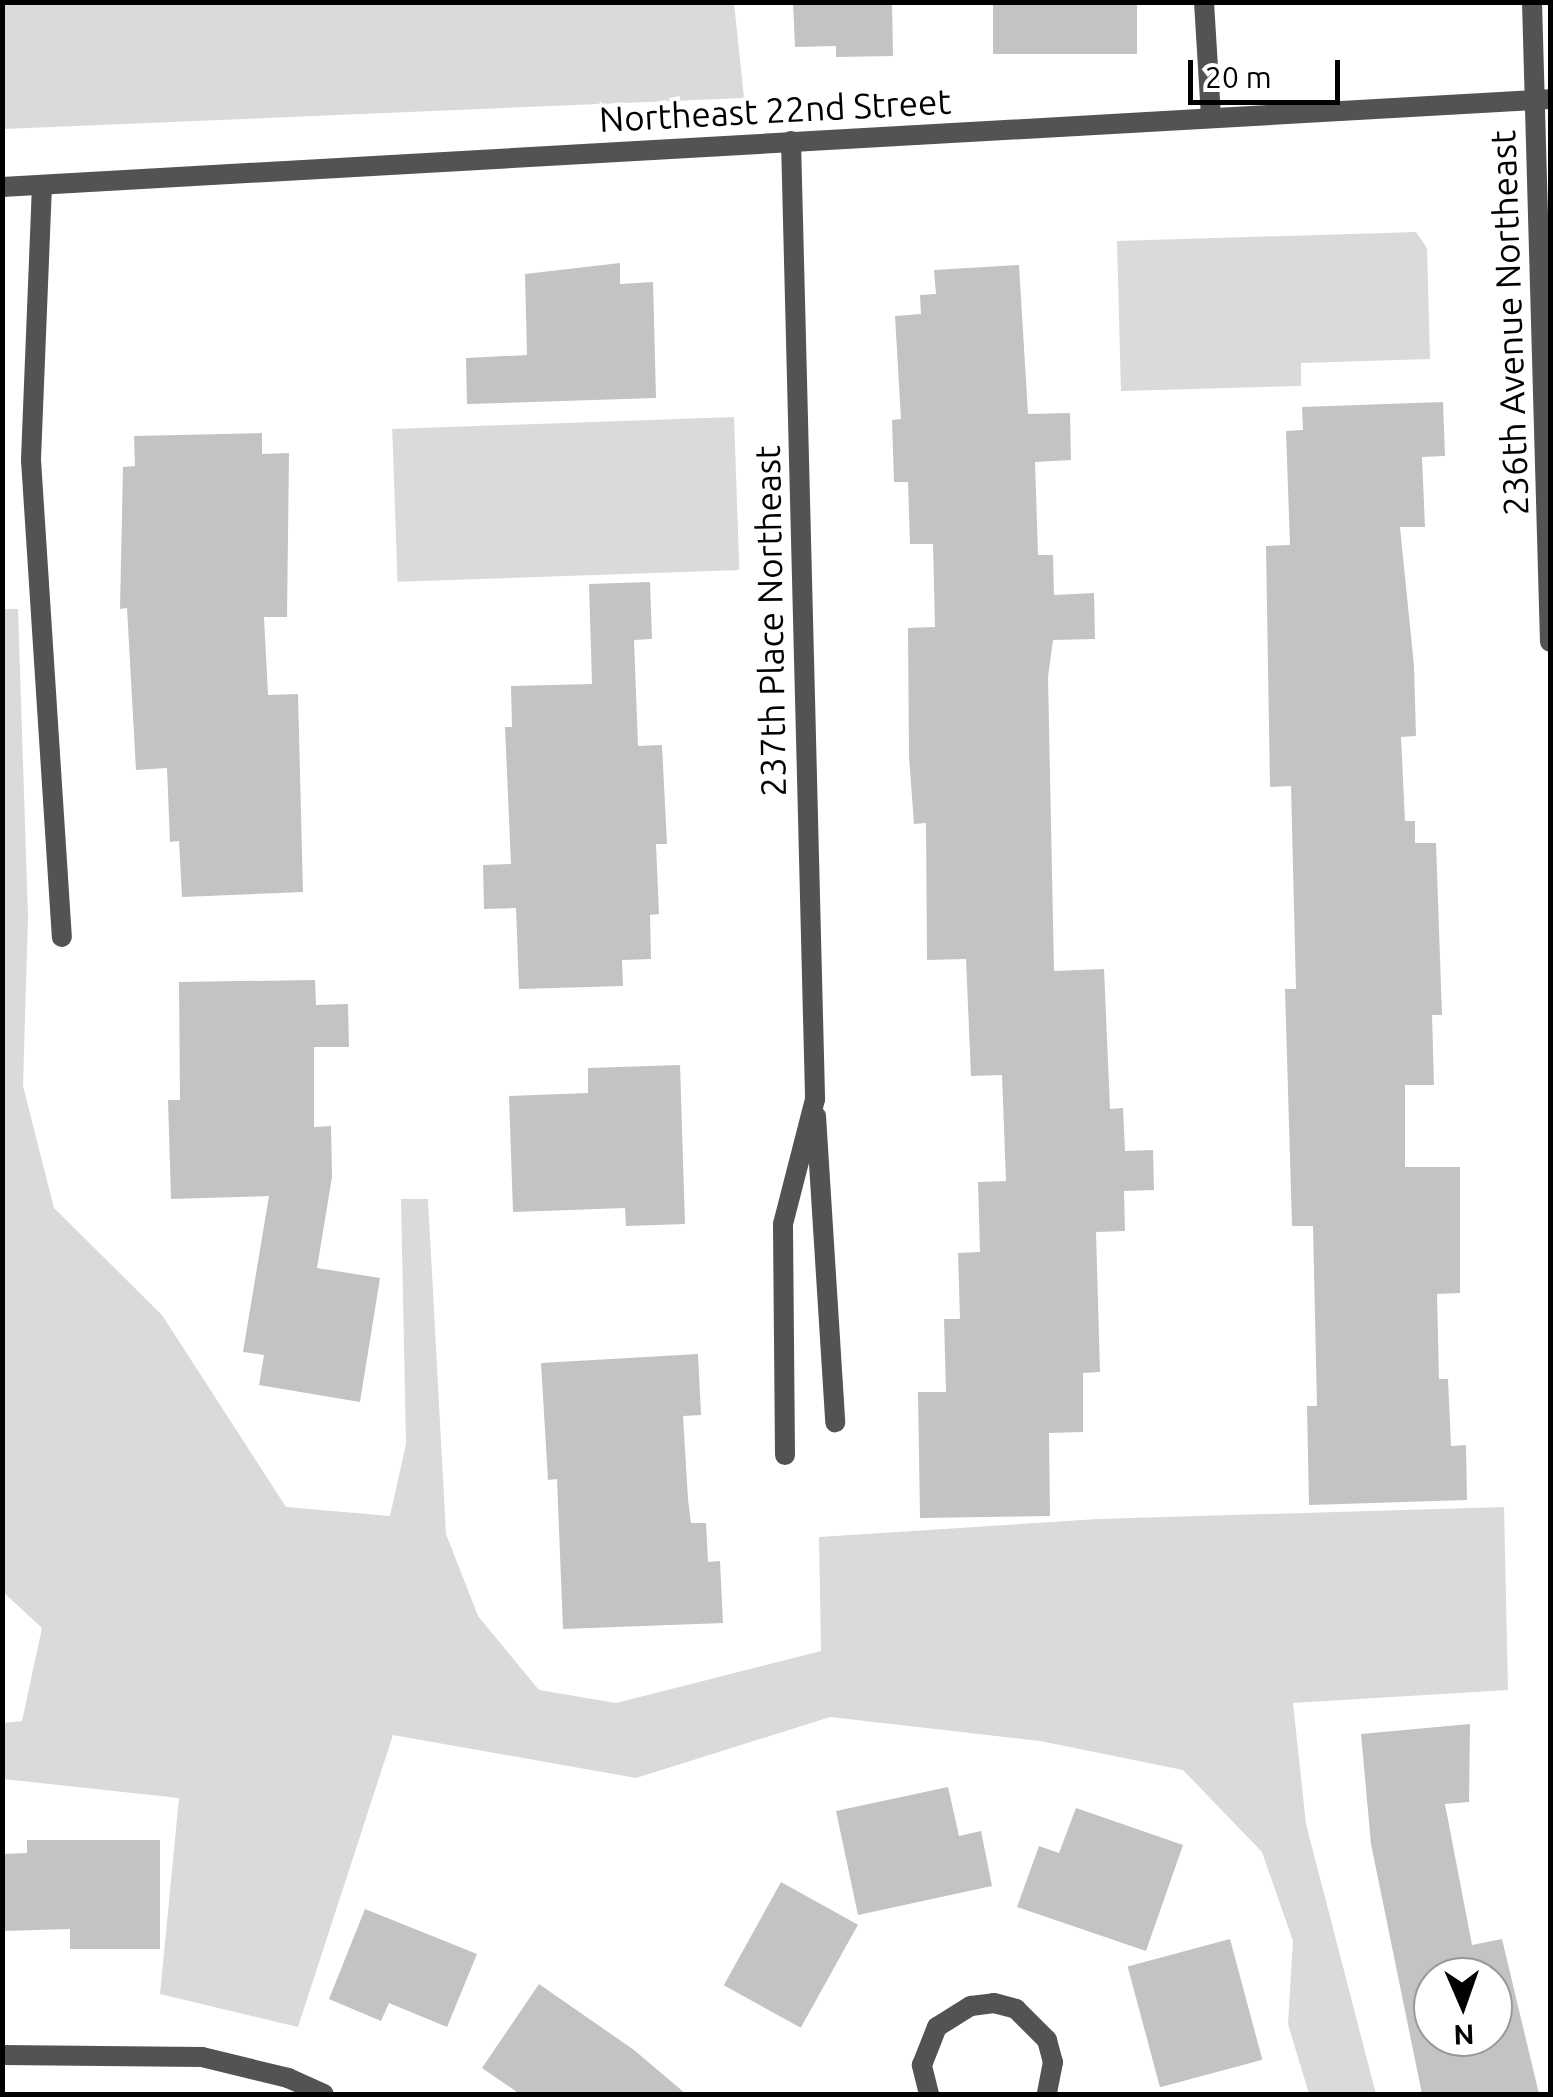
<!DOCTYPE html>
<style>
body{margin:0}
#map{position:relative;width:1553px;height:2097px;overflow:hidden;background:#fff;font-family:Ubuntu,sans-serif}
div>[style]{position:absolute}
.green>*{inset:0;background:#dadada;transform-origin:0 0}
.building>*{inset:0;background:#c3c3c3;transform-origin:0 0}
.service>*{height:20px;margin:-10px;padding:0 10px;transform-origin:10px;border-radius:10px;background:#535353}
.minor>*{height:20px;margin:-10px;padding:0 10px;transform-origin:10px;border-radius:10px;background:#535353}
span{translate:-50% -50%;white-space:nowrap;text-align:center;line-height:1.15;-webkit-text-stroke:8px #fff;paint-order:stroke}
.street-label{font-size:35px;color:#000}
.frame{position:absolute;inset:0;border:5px solid #000;pointer-events:none}
.north{position:absolute;left:1413px;top:1957px;width:100px;height:100px;box-sizing:border-box;background:#fff;border:2px solid #999;border-radius:50%;rotate:178deg;font-size:28px;font-weight:700;line-height:40px;text-align:center;color:#000}
.north::after{content:'';display:block;margin:auto;width:35px;height:45px;background:#000;clip-path:polygon(50% 0,100% 100%,50% 72%,0 100%)}
.scale{position:absolute;left:1188px;top:60px;width:152px;height:45px;box-sizing:border-box;border:5px solid #000;border-top:0;padding-left:12px;font-size:30px;line-height:35px;white-space:nowrap;color:#000;-webkit-text-stroke:8px #fff;paint-order:stroke}
</style>
<div id="map">
<div class="green">
<div style="clip-path:polygon(2px 3px,734px 3px,744px 98px,3px 129px)"></div>
<div style="clip-path:polygon(1416px 232px,1427px 248px,1430px 359px,1301px 363px,1301px 386px,1121px 391px,1117px 241px)"></div>
<div style="left:734px;top:417px;width:153px;height:342px;rotate:88deg"></div>
<div style="clip-path:polygon(3px 609px,18px 609px,28px 916px,23px 1086px,54px 1208px,162px 1315px,286px 1507px,390px 1516px,406px 1444px,401px 1199px,428px 1199px,446px 1534px,478px 1616px,539px 1690px,616px 1703px,821px 1651px,819px 1537px,1098px 1519px,1504px 1507px,1508px 1690px,1293px 1703px,1306px 1824px,1376px 2094px,1309px 2094px,1288px 2024px,1293px 1941px,1262px 1852px,1183px 1770px,1040px 1741px,830px 1717px,636px 1778px,393px 1735px,298px 2027px,160px 1994px,179px 1798px,3px 1779px,3px 1723px,22px 1721px,42px 1628px,2px 1591px)"></div>
</div>
<div class="building">
<div style="clip-path:polygon(793px 2px,892px 2px,893px 56px,836px 57px,836px 46px,795px 47px)"></div>
<div style="left:993px;top:2px;width:144px;height:52px"></div>
<div style="clip-path:polygon(620px 263px,620px 284px,653px 282px,656px 398px,467px 404px,466px 358px,527px 355px,525px 274px)"></div>
<div style="clip-path:polygon(1019px 265px,1028px 414px,1070px 413px,1071px 460px,1035px 462px,1038px 555px,1053px 555px,1054px 595px,1094px 593px,1095px 639px,1053px 640px,1048px 677px,1054px 971px,1104px 969px,1110px 1109px,1123px 1108px,1125px 1151px,1153px 1150px,1154px 1190px,1124px 1191px,1125px 1231px,1096px 1232px,1100px 1372px,1083px 1373px,1083px 1432px,1049px 1433px,1050px 1516px,920px 1518px,918px 1392px,946px 1392px,944px 1319px,960px 1319px,958px 1253px,980px 1252px,978px 1182px,1006px 1181px,1002px 1075px,971px 1076px,966px 959px,927px 960px,926px 823px,914px 824px,909px 756px,908px 628px,935px 627px,933px 544px,910px 544px,908px 482px,894px 482px,892px 420px,901px 419px,895px 316px,921px 314px,920px 295px,936px 294px,934px 270px)"></div>
<div style="clip-path:polygon(1443px 402px,1445px 456px,1422px 457px,1425px 527px,1400px 527px,1414px 666px,1416px 736px,1401px 737px,1405px 821px,1415px 821px,1415px 843px,1436px 843px,1442px 1015px,1432px 1015px,1434px 1085px,1405px 1085px,1405px 1167px,1460px 1167px,1460px 1293px,1437px 1294px,1439px 1379px,1448px 1379px,1451px 1446px,1466px 1445px,1467px 1500px,1309px 1505px,1307px 1406px,1317px 1406px,1313px 1226px,1292px 1226px,1285px 989px,1296px 989px,1291px 786px,1270px 787px,1266px 546px,1290px 545px,1286px 431px,1303px 430px,1302px 407px)"></div>
<div style="clip-path:polygon(262px 433px,262px 454px,289px 453px,287px 617px,264px 617px,268px 695px,298px 694px,303px 892px,182px 897px,179px 841px,170px 842px,167px 768px,136px 770px,127px 608px,120px 609px,123px 467px,135px 466px,134px 436px)"></div>
<div style="clip-path:polygon(650px 582px,652px 639px,634px 640px,638px 746px,662px 745px,667px 844px,656px 844px,659px 914px,650px 915px,651px 959px,622px 960px,623px 986px,519px 989px,516px 908px,484px 909px,483px 865px,511px 864px,505px 727px,512px 727px,511px 686px,592px 684px,589px 584px)"></div>
<div style="clip-path:polygon(315px 980px,316px 1005px,348px 1004px,349px 1047px,314px 1047px,314px 1127px,331px 1126px,332px 1177px,317px 1268px,380px 1278px,360px 1402px,259px 1385px,264px 1355px,243px 1352px,269px 1196px,171px 1199px,168px 1100px,180px 1100px,179px 982px)"></div>
<div style="clip-path:polygon(680px 1065px,685px 1224px,626px 1226px,625px 1208px,513px 1212px,509px 1096px,588px 1093px,588px 1068px)"></div>
<div style="clip-path:polygon(698px 1354px,701px 1415px,683px 1416px,688px 1499px,691px 1523px,706px 1523px,708px 1562px,720px 1561px,723px 1623px,563px 1629px,557px 1479px,548px 1480px,541px 1363px)"></div>
<div style="clip-path:polygon(evenodd,1470px 1724px,1469px 1802px,1445px 1804px,1472px 1945px,1502px 1939px,1539px 2094px,1422px 2094px,1371px 1844px,1361px 1734px,1470px 1724px,1433px 1977px,1493px 1977px,1493px 2037px,1433px 2037px,1433px 1977px)"></div>
<div style="clip-path:polygon(948px 1787px,959px 1836px,981px 1831px,992px 1886px,858px 1915px,836px 1811px)"></div>
<div style="clip-path:polygon(1076px 1808px,1183px 1845px,1146px 1951px,1017px 1907px,1039px 1846px,1059px 1853px)"></div>
<div style="clip-path:polygon(27px 1840px,160px 1840px,160px 1949px,70px 1949px,70px 1929px,2px 1931px,2px 1854px,27px 1853px)"></div>
<div style="left:781px;top:1882px;width:88px;height:118px;rotate:29deg"></div>
<div style="clip-path:polygon(365px 1909px,477px 1954px,447px 2027px,389px 2003px,381px 2021px,329px 1999px)"></div>
<div style="left:1230px;top:1939px;width:125px;height:106px;rotate:75deg"></div>
<div style="clip-path:polygon(539px 1984px,634px 2050px,686px 2094px,520px 2094px,482px 2068px)"></div>
</div>
<div class="service">
<div style="left:1204px;top:2px;width:115px;rotate:86.5deg"></div>
<div style="left:816px;top:1116px;width:307px;rotate:86.4deg"></div>
<div style="left:785px;top:1455px;width:231px;rotate:-90.5deg"></div>
<div style="left:783px;top:1224px;width:129px;rotate:-75.6deg"></div>
</div>
<div class="minor">
<div style="left:1532px;top:2px;width:640px;rotate:88.39deg"></div>
<div style="left:791px;top:141px;width:958px;rotate:88.56deg"></div>
<div style="left:42px;top:185px;width:275px;rotate:92.3deg"></div>
<div style="left:31px;top:460px;width:478px;rotate:86.3deg"></div>
<div style="left:2px;top:187px;width:1550px;rotate:-3.25deg"></div>
<div style="left:2px;top:2055px;width:200px;rotate:0.6deg"></div>
<div style="left:202px;top:2057px;width:89px;rotate:13.7deg"></div>
<div style="left:288px;top:2078px;width:39px;rotate:24deg"></div>
<div style="left:929px;top:2094px;width:30px;rotate:-104deg"></div>
<div style="left:922px;top:2065px;width:41px;rotate:-68.5deg"></div>
<div style="left:937px;top:2027px;width:40px;rotate:-32deg"></div>
<div style="left:971px;top:2006px;width:23px;rotate:-7deg"></div>
<div style="left:994px;top:2003px;width:23px;rotate:15deg"></div>
<div style="left:1016px;top:2009px;width:44px;rotate:45deg"></div>
<div style="left:1047px;top:2040px;width:23px;rotate:75deg"></div>
<div style="left:1053px;top:2062px;width:33px;rotate:101deg"></div>
</div>
<div class="street-label">
<span style="left:775px;top:110px;rotate:-3deg">Northeast 22nd Street</span>
<span style="left:1509px;top:323px;rotate:-92deg">236th Avenue Northeast</span>
<span style="left:770px;top:621px;rotate:-91deg">237th Place Northeast</span>
</div>
<div class="frame"></div>
<div class="north">N</div>
<div class="scale">20 m</div>
</div>
